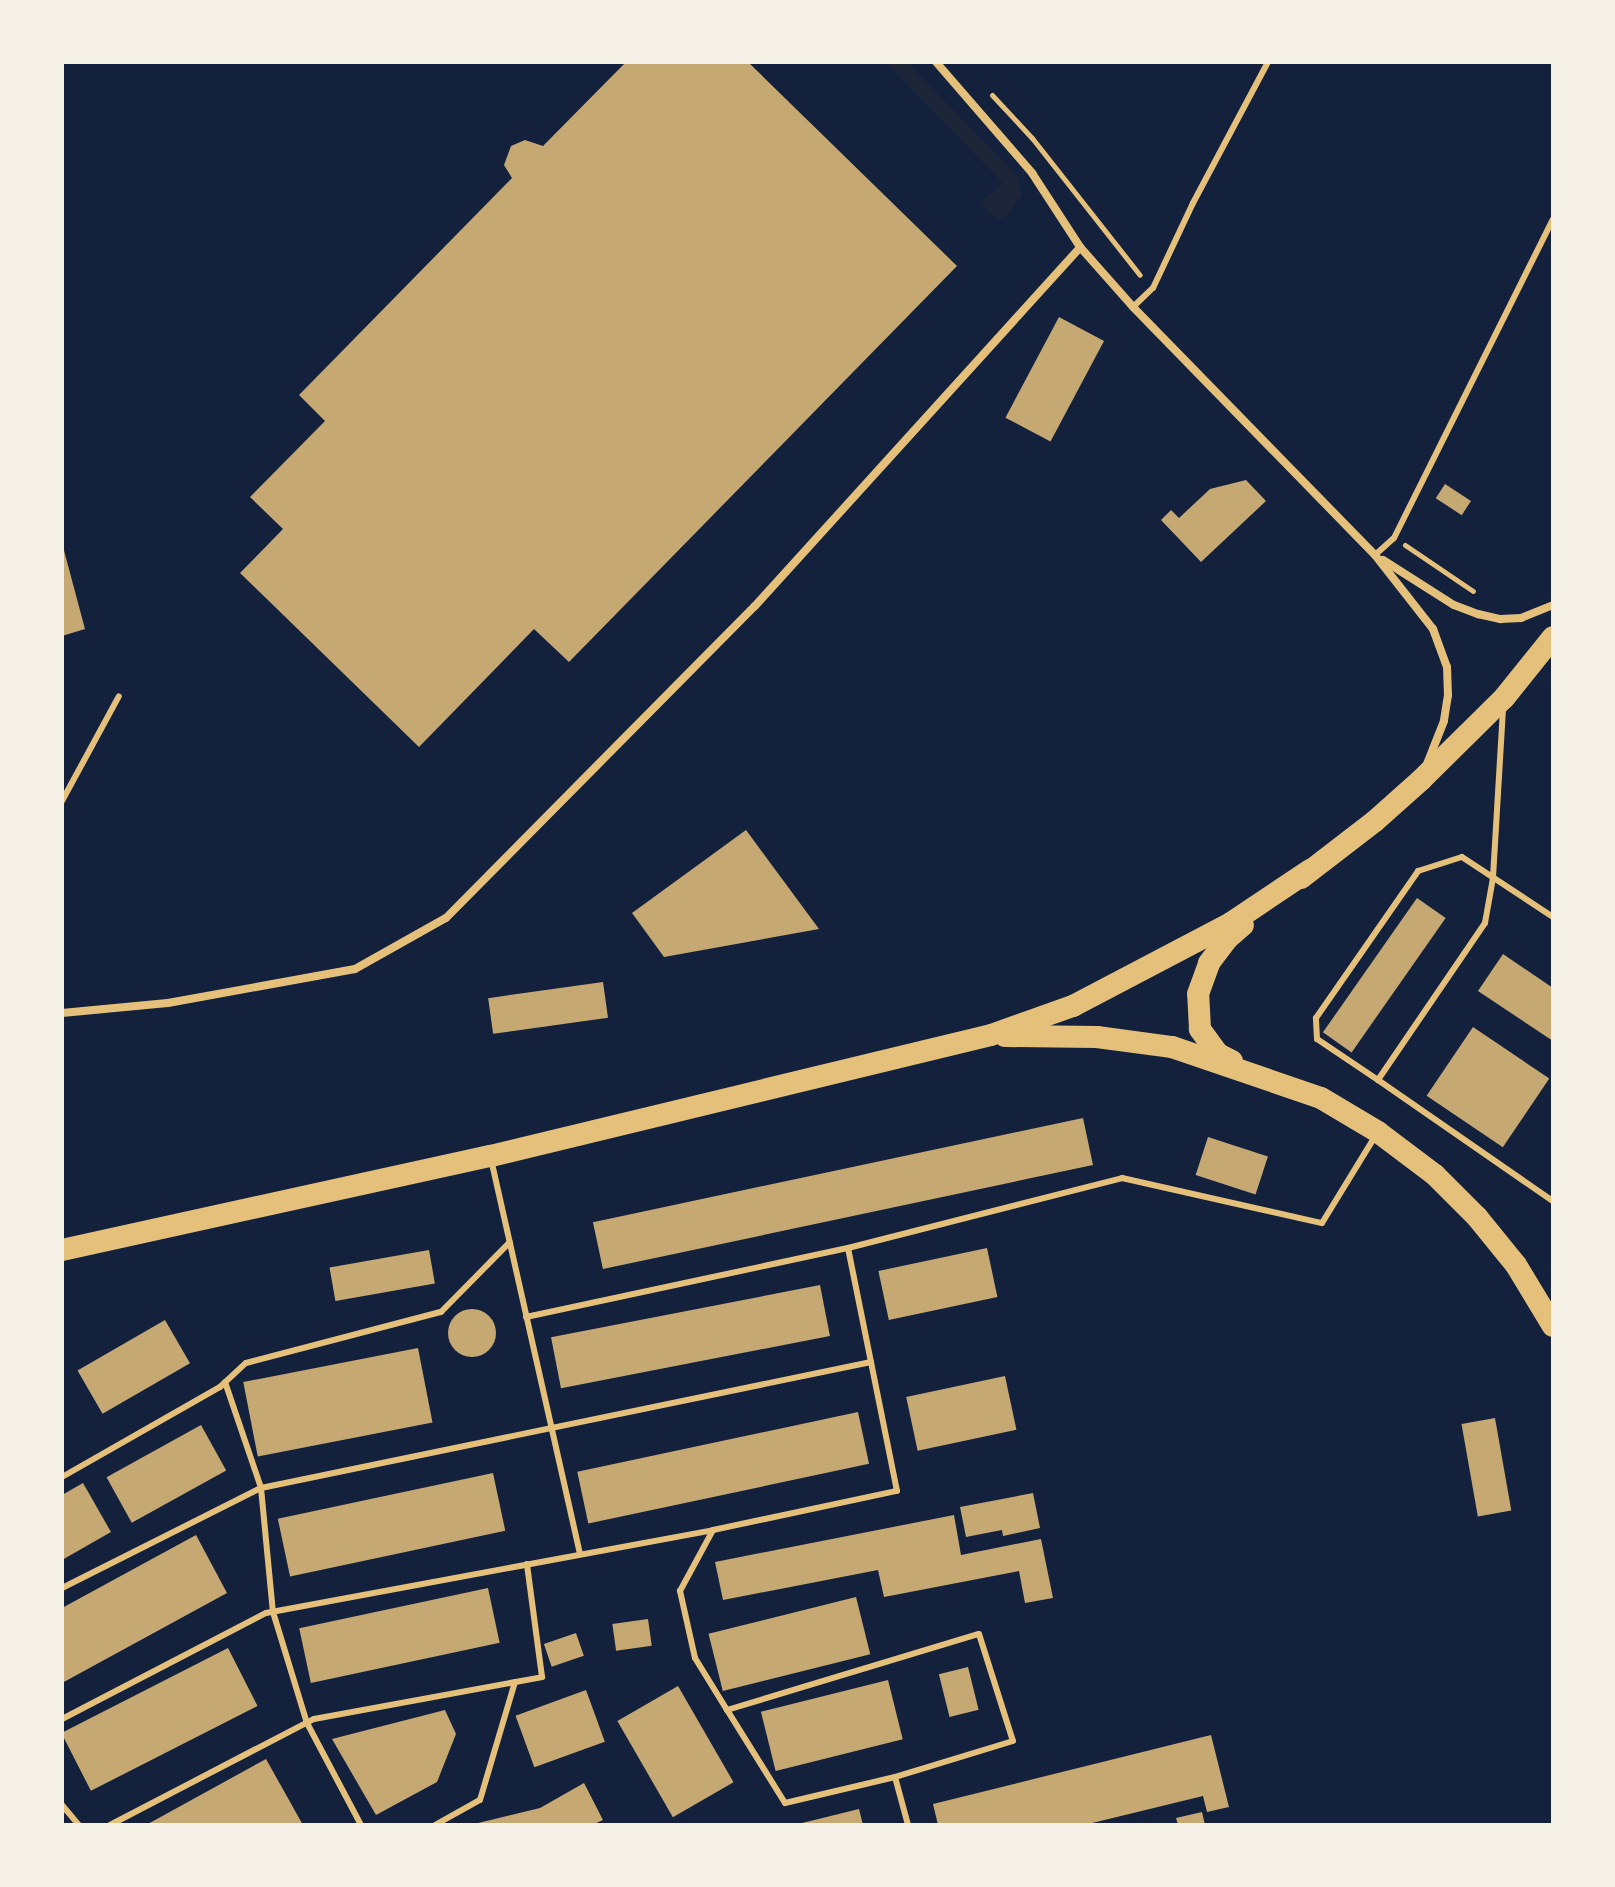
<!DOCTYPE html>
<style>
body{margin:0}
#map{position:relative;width:1615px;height:1887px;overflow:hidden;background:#14213d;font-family:"Fira Sans Condensed",sans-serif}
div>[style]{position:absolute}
.green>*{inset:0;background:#1d2539}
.building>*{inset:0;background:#c6a872;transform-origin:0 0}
.round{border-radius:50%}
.path>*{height:5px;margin:-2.5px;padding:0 2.5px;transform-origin:2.5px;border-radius:2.5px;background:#e5c07b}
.service>*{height:6px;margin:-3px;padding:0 3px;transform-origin:3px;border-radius:3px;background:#e5c07b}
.minor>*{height:8px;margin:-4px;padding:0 4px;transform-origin:4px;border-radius:4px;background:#e5c07b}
.trunk>*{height:22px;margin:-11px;padding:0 11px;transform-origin:11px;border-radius:11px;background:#e5c07b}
span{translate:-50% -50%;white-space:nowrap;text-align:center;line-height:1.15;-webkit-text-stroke:7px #f6f1e7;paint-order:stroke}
.frame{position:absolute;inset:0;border:64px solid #f6f1e7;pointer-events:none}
</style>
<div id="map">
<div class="green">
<div style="clip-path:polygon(885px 62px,907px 62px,1018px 177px,1022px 195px,1006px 217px,998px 219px,980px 204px,1003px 183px)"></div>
</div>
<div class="building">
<div style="clip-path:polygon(626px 62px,748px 62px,957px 266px,569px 662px,534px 629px,419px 747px,240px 573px,283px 529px,250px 497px,325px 421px,299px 395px,512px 178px,504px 165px,511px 146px,525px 140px,543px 146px)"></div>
<div style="left:1059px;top:317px;width:51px;height:114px;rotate:28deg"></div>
<div style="clip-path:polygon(1246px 480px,1266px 501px,1201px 562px,1161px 520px,1171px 510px,1179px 518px,1210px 489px)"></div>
<div style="left:1445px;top:484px;width:31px;height:17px;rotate:33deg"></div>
<div style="clip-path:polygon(62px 543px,85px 629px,62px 636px)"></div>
<div style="clip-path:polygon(746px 830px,819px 929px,664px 957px,632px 913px)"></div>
<div style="left:1417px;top:898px;width:35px;height:164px;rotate:35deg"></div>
<div style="clip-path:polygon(1503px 954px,1553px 988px,1553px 1041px,1478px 991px)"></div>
<div style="left:603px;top:982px;width:36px;height:116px;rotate:82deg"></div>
<div style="left:1473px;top:1027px;width:92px;height:83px;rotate:34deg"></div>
<div style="left:1083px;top:1118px;width:48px;height:501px;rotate:78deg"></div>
<div style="left:1208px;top:1137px;width:63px;height:40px;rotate:18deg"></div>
<div style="left:987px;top:1248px;width:50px;height:111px;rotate:78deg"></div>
<div style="left:429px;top:1250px;width:34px;height:101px;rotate:80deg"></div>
<div style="left:820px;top:1285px;width:52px;height:274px;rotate:79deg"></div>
<div class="round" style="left:448px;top:1309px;width:48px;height:48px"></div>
<div style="left:165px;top:1320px;width:50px;height:101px;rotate:60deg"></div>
<div style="left:418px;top:1348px;width:76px;height:178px;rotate:79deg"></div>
<div style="left:1005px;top:1376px;width:55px;height:101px;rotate:78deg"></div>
<div style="left:858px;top:1412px;width:53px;height:287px;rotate:78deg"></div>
<div style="left:1495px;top:1418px;width:94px;height:34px;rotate:80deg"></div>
<div style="left:201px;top:1425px;width:52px;height:108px;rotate:61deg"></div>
<div style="left:493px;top:1473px;width:59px;height:220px;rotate:78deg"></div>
<div style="clip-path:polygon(83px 1483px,111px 1532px,62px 1560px,62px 1495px)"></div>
<div style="clip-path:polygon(1033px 1493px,1040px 1528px,1003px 1536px,1002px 1530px,966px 1537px,960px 1507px)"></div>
<div style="clip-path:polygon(954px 1515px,961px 1555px,1041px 1539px,1053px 1598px,1025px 1603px,1019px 1571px,884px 1597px,878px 1570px,723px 1600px,715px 1562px)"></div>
<div style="clip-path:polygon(196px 1535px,227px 1593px,62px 1683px,62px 1608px)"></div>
<div style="left:488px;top:1588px;width:56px;height:193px;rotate:78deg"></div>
<div style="left:856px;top:1597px;width:59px;height:152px;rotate:76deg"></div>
<div style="left:648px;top:1619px;width:27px;height:36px;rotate:82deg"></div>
<div style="left:576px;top:1633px;width:24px;height:34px;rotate:71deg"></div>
<div style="left:228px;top:1648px;width:65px;height:187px;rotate:63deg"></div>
<div style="left:968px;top:1667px;width:44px;height:30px;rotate:76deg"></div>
<div style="left:888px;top:1680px;width:61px;height:131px;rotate:76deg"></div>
<div style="left:678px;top:1686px;width:111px;height:70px;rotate:60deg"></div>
<div style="left:586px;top:1690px;width:55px;height:75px;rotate:70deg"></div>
<div style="clip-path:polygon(445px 1710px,456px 1734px,437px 1782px,376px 1815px,332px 1739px)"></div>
<div style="clip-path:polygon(1211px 1735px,1229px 1807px,1207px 1812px,1203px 1796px,1084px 1825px,938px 1825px,933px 1804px)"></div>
<div style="clip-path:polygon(266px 1759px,303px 1825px,146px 1825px)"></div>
<div style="clip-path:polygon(584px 1783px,603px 1820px,592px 1825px,470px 1825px,540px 1808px)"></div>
<div style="clip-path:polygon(859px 1809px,863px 1825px,798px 1825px,798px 1824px)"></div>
<div style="clip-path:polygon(1202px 1812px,1205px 1825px,1178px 1825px,1176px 1818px)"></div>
</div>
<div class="path">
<div style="left:992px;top:95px;width:59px;rotate:47.1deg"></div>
<div style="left:1032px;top:138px;width:174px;rotate:51.8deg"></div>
<div style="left:1405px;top:545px;width:82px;rotate:34.1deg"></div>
</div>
<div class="service">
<div style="left:1133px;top:307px;width:28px;rotate:-44deg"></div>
<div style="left:1153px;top:288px;width:94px;rotate:-64.8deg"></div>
<div style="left:1193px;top:203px;width:160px;rotate:-62deg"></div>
<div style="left:1375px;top:555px;width:25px;rotate:-42deg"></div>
<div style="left:1394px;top:538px;width:356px;rotate:-63.5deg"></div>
<div style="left:1503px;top:709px;width:169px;rotate:93.4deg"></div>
<div style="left:1493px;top:878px;width:46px;rotate:100.1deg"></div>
<div style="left:1485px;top:923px;width:190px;rotate:124.3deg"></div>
<div style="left:1378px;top:1080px;width:213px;rotate:34.7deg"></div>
<div style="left:62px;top:801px;width:119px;rotate:-61.5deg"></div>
<div style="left:1378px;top:1080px;width:73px;rotate:-146.1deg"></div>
<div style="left:1317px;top:1039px;width:21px;rotate:-93deg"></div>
<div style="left:1316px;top:1018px;width:179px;rotate:-55.2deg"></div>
<div style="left:1418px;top:871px;width:46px;rotate:-17.7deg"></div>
<div style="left:1462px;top:857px;width:109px;rotate:33.4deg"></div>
<div style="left:491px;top:1159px;width:405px;rotate:77.3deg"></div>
<div style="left:526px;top:1317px;width:329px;rotate:-12.1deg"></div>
<div style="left:225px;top:1382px;width:112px;rotate:71.2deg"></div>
<div style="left:261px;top:1488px;width:125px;rotate:84.5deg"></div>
<div style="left:273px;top:1612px;width:116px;rotate:73deg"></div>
<div style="left:307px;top:1723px;width:115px;rotate:62.1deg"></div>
<div style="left:62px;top:1477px;width:182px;rotate:-29.7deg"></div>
<div style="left:220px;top:1387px;width:35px;rotate:-43deg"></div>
<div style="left:246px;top:1363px;width:202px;rotate:-14.7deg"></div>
<div style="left:441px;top:1312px;width:98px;rotate:-45.4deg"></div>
<div style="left:62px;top:1588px;width:223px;rotate:-26.7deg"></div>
<div style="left:261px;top:1488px;width:623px;rotate:-11.67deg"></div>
<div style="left:979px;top:1634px;width:112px;rotate:72.4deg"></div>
<div style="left:1013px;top:1741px;width:123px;rotate:163deg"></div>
<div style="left:895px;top:1777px;width:113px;rotate:166.7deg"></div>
<div style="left:785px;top:1803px;width:110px;rotate:-121.9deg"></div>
<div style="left:727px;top:1710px;width:263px;rotate:-16.8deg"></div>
<div style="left:727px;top:1710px;width:61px;rotate:-121.6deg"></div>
<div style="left:695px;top:1658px;width:69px;rotate:-102.6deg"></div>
<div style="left:680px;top:1591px;width:69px;rotate:-61.6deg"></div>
<div style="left:713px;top:1530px;width:188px;rotate:-12deg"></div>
<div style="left:897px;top:1491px;width:248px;rotate:-101.4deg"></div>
<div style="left:848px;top:1248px;width:283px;rotate:-14.3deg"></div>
<div style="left:1122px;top:1178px;width:205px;rotate:12.7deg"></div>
<div style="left:1322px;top:1223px;width:103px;rotate:-58.5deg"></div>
<div style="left:62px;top:1719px;width:230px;rotate:-27.5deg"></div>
<div style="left:266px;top:1613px;width:455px;rotate:-10.5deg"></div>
<div style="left:895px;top:1777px;width:50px;rotate:74.8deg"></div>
<div style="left:62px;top:1805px;width:26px;rotate:50deg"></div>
<div style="left:110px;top:1825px;width:230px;rotate:-27.5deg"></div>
<div style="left:314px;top:1719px;width:232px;rotate:-10.4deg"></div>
<div style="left:542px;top:1677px;width:114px;rotate:-97.6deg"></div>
<div style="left:435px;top:1825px;width:51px;rotate:-29.1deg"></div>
<div style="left:480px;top:1800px;width:123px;rotate:-73.5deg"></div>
</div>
<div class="minor">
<div style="left:936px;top:62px;width:147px;rotate:49.1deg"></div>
<div style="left:1032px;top:173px;width:88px;rotate:57deg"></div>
<div style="left:1080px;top:247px;width:80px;rotate:48.5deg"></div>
<div style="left:1133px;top:307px;width:347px;rotate:45.7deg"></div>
<div style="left:1375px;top:555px;width:94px;rotate:51.9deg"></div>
<div style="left:1433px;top:629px;width:40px;rotate:69.8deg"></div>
<div style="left:1447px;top:667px;width:28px;rotate:88deg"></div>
<div style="left:1448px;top:695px;width:26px;rotate:99deg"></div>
<div style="left:1444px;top:721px;width:46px;rotate:111.6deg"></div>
<div style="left:1383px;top:560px;width:84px;rotate:32.4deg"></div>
<div style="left:1454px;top:605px;width:26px;rotate:21deg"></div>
<div style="left:1478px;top:614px;width:23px;rotate:13deg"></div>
<div style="left:1500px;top:619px;width:21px;rotate:-3deg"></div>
<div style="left:1521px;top:618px;width:35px;rotate:-22deg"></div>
<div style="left:62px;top:1013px;width:106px;rotate:-5.4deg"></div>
<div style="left:168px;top:1003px;width:190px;rotate:-10.3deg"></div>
<div style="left:355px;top:969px;width:104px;rotate:-29.3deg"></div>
<div style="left:446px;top:918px;width:439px;rotate:-45.3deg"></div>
<div style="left:755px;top:606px;width:484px;rotate:-47.8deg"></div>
</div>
<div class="trunk">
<div style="left:1301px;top:878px;width:93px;rotate:-37.6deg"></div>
<div style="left:1375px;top:821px;width:62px;rotate:-41.7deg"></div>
<div style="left:1421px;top:780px;width:117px;rotate:-44.7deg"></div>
<div style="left:1504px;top:698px;width:78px;rotate:-51.2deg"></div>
<div style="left:1005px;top:1036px;width:92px;rotate:0.6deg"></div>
<div style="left:1097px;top:1037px;width:76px;rotate:7.6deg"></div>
<div style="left:1172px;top:1047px;width:157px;rotate:18.9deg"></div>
<div style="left:1321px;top:1098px;width:66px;rotate:30.8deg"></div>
<div style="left:1378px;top:1132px;width:71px;rotate:37deg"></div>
<div style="left:1435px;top:1175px;width:59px;rotate:45deg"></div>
<div style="left:1477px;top:1217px;width:62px;rotate:50.9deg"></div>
<div style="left:1516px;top:1265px;width:71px;rotate:58.8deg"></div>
<div style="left:1232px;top:1061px;width:16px;rotate:-153deg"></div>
<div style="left:1218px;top:1054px;width:31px;rotate:-126deg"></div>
<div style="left:1200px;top:1029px;width:35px;rotate:-93deg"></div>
<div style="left:1198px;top:994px;width:33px;rotate:-70deg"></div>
<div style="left:1209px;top:963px;width:30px;rotate:-53deg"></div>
<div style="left:1227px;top:939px;width:21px;rotate:-41deg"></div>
<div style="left:62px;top:1250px;width:439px;rotate:-12.4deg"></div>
<div style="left:491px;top:1156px;width:514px;rotate:-13.6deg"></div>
<div style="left:991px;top:1035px;width:87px;rotate:-19.5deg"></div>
<div style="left:1073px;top:1006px;width:178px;rotate:-27.7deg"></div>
<div style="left:1231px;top:923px;width:95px;rotate:-33.9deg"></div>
</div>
<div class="frame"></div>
</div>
